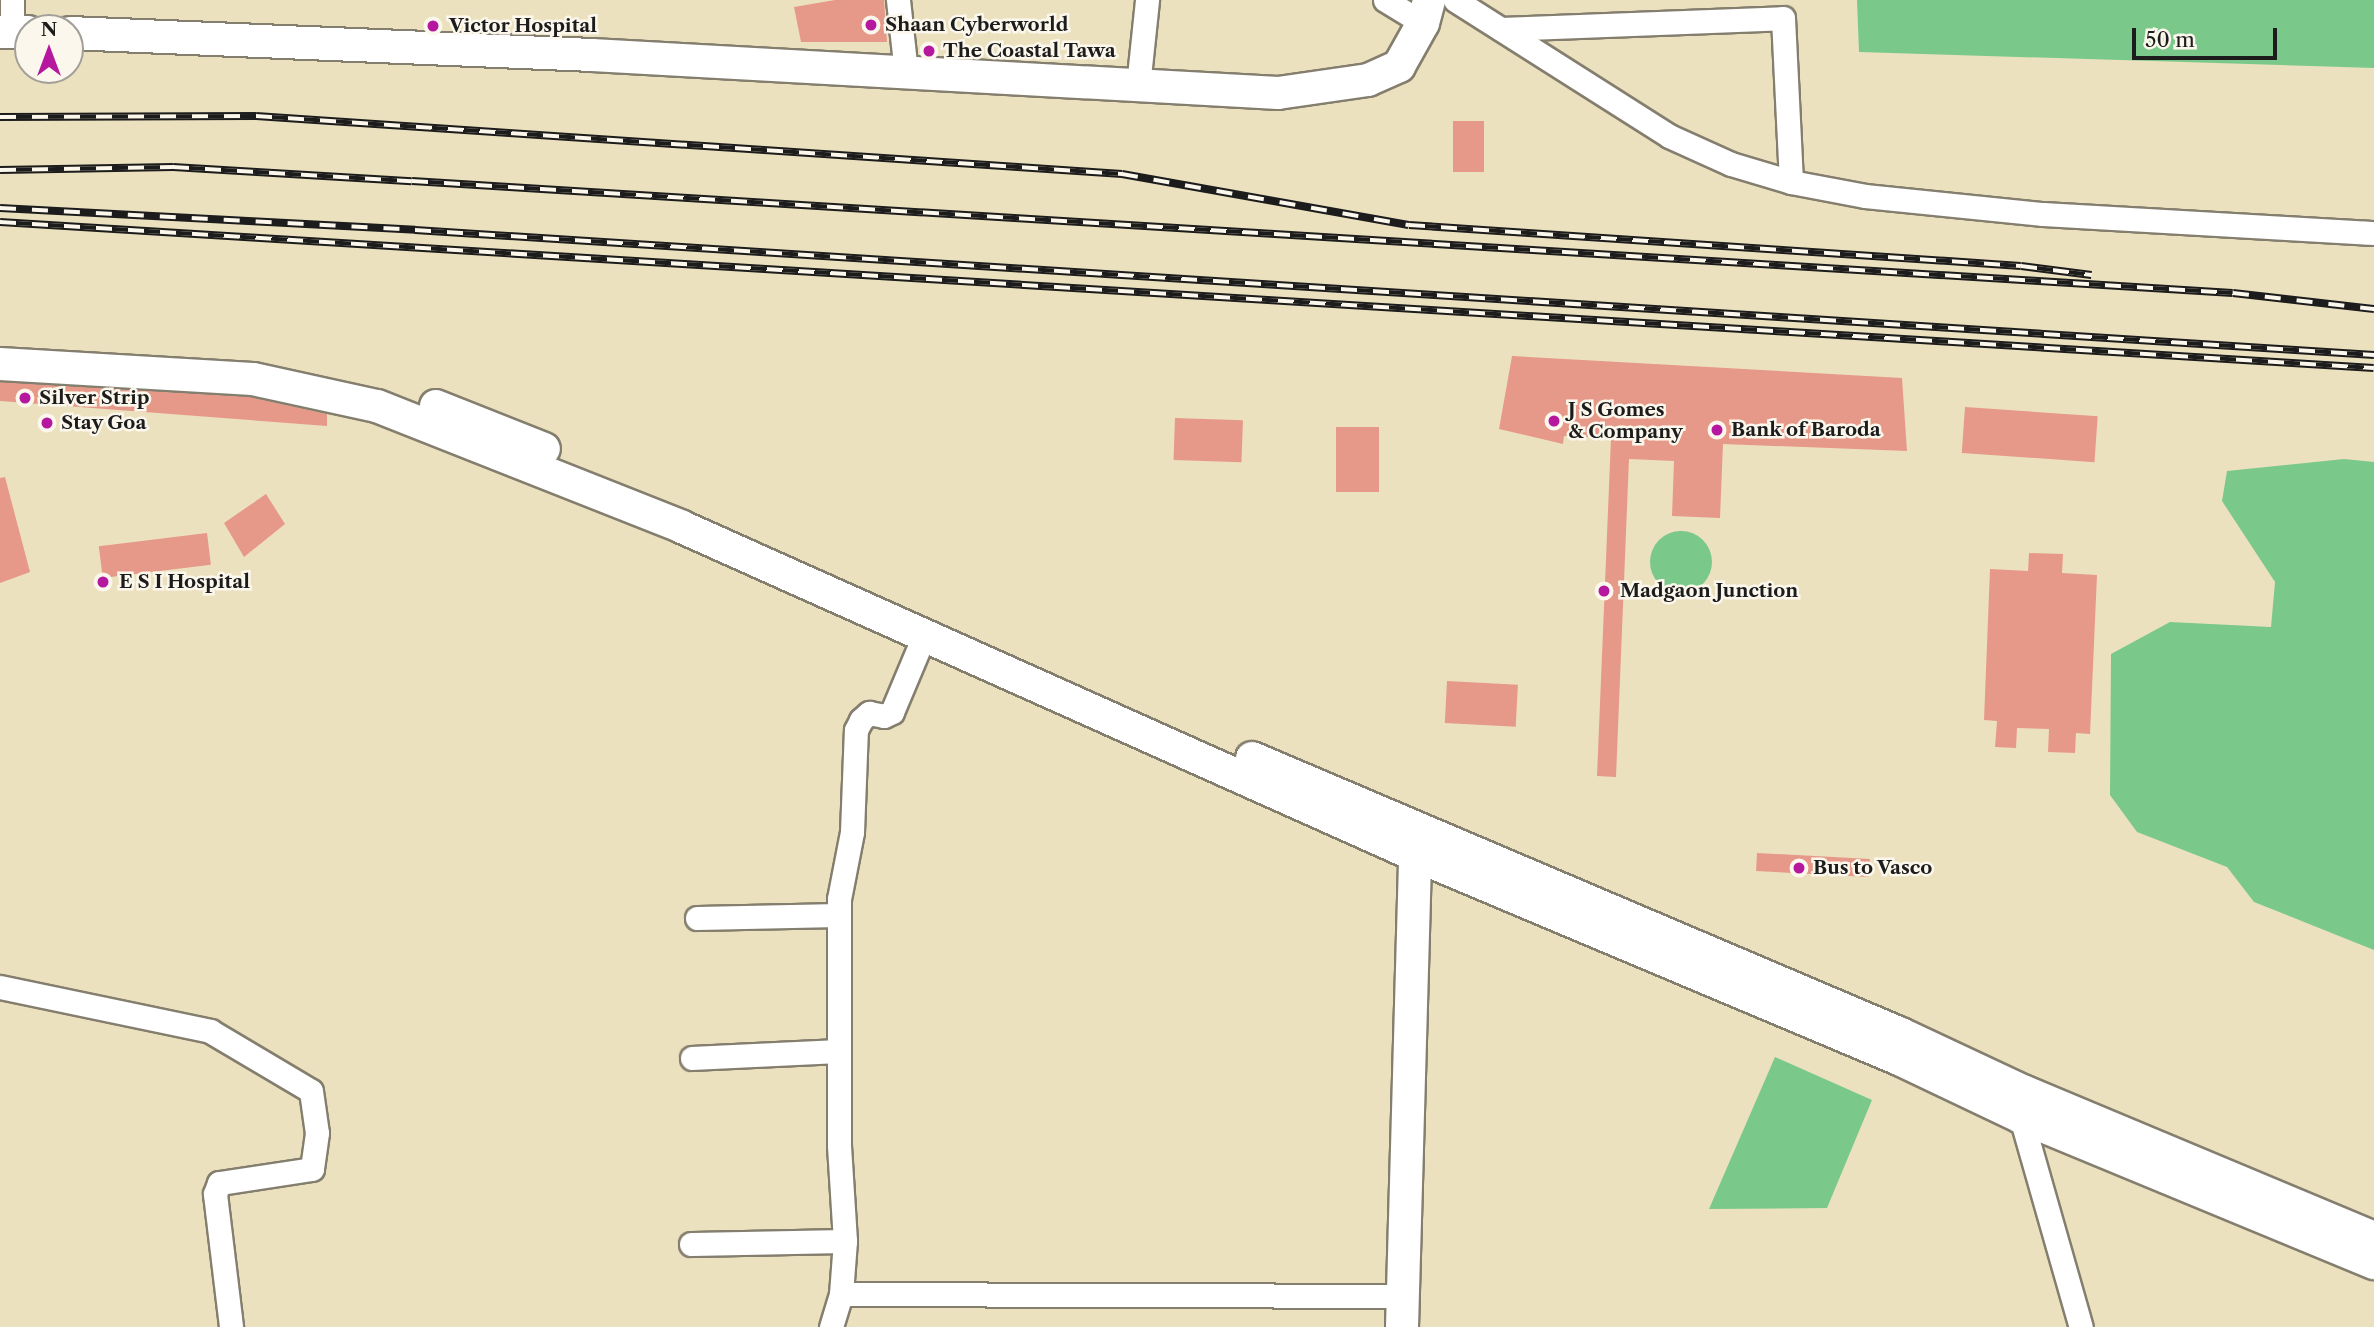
<!DOCTYPE html>
<style>
body{margin:0}
#map{position:relative;width:2374px;height:1327px;overflow:hidden;background:#ece1bf;font-family:"Libre Caslon Text",serif}
div>[style]{position:absolute}
.green>*{inset:0;background:#7ac98a}
.round{border-radius:50%}
.building>*{inset:0;background:#e69988;transform-origin:0 0}
.roads{filter:drop-shadow(2px 0 #847e6e) drop-shadow(-2px 0 #847e6e) drop-shadow(0 2px #847e6e) drop-shadow(0 -2px #847e6e)}
.street>*{height:23px;margin:-11.5px;padding:0 11.5px;transform-origin:11.5px;border-radius:11.5px;background:#fff}
.secondary>*{height:32px;margin:-16px;padding:0 16px;transform-origin:16px;border-radius:16px;background:#fff}
.rail>*{height:8px;margin-top:-4px;transform-origin:0;background:repeating-linear-gradient(90deg,#fbf7ec 0 16px,#1c1c1c 0 32px);box-sizing:border-box;border-block:2px solid #1c1c1c}
.dots>*{width:19px;height:19px;translate:-50% -50%;box-sizing:border-box;border:4px solid #fbf7ec;border-radius:50%}
span{translate:-50% -50%;white-space:nowrap;text-align:center;line-height:1.15;-webkit-text-stroke:5px #fbf7ec;paint-order:stroke}
.poi-label{font-size:19px;color:#1c1c1c;font-weight:700}
.left{translate:0 -50%;text-align:left}
.north{position:absolute;left:14px;top:14px;width:70px;height:70px;box-sizing:border-box;background:#fbf7ec;border:2px solid #a29f99;border-radius:50%;rotate:0deg;font-size:19px;font-weight:700;line-height:28px;text-align:center;color:#1c1c1c}
.north::after{content:'';display:block;margin:auto;width:24px;height:32px;background:#b5179e;clip-path:polygon(50% 0,100% 100%,50% 72%,0 100%)}
.scale{position:absolute;left:2132px;top:28px;width:145px;height:32px;box-sizing:border-box;border:4px solid #1c1c1c;border-top:0;padding-left:9px;font-size:21px;line-height:24px;white-space:nowrap;color:#1c1c1c;-webkit-text-stroke:5px #fbf7ec;paint-order:stroke}
</style>
<div id="map">
<div class="green">
<div style="clip-path:polygon(1857px 0,2374px 0,2374px 68px,1859px 52px)"></div>
<div style="clip-path:polygon(2344px 459px,2374px 462px,2374px 950px,2254px 902px,2227px 867px,2137px 832px,2110px 795px,2111px 654px,2170px 622px,2271px 627px,2275px 582px,2222px 501px,2227px 471px)"></div>
<div class="round" style="left:1650px;top:531px;width:62px;height:62px"></div>
<div style="clip-path:polygon(1775px 1057px,1872px 1100px,1827px 1208px,1709px 1209px)"></div>
</div>
<div class="building">
<div style="clip-path:polygon(835px 0,884px 0,887px 42px,801px 42px,794px 7px)"></div>
<div style="left:1453px;top:121px;width:31px;height:51px"></div>
<div style="clip-path:polygon(1512px 356px,1902px 378px,1907px 451px,1723px 444px,1720px 518px,1672px 516px,1674px 461px,1629px 459px,1616px 777px,1597px 776px,1611px 438px,1564px 436px,1563px 444px,1499px 429px)"></div>
<div style="clip-path:polygon(0 382px,250px 397px,327px 414px,327px 426px,0 401px)"></div>
<div style="left:1965px;top:407px;width:133px;height:46px;rotate:4deg"></div>
<div style="left:1175px;top:418px;width:68px;height:42px;rotate:2deg"></div>
<div style="left:1336px;top:427px;width:43px;height:65px"></div>
<div style="clip-path:polygon(5px 477px,30px 572px,0 583px,0 478px)"></div>
<div style="clip-path:polygon(266px 494px,285px 524px,244px 557px,224px 523px)"></div>
<div style="left:207px;top:533px;width:32px;height:109px;rotate:83deg"></div>
<div style="clip-path:polygon(2029px 553px,2063px 554px,2062px 573px,2097px 575px,2090px 734px,2076px 733px,2075px 753px,2048px 752px,2049px 729px,2017px 728px,2016px 748px,1995px 747px,1997px 721px,1984px 720px,1990px 569px,2028px 571px)"></div>
<div style="left:1447px;top:681px;width:71px;height:42px;rotate:3deg"></div>
<div style="left:1757px;top:853px;width:113px;height:18px;rotate:3deg"></div>
</div>
<div class="roads">
<div class="street">
<div style="left:12px;top:0;width:32px;rotate:90deg"></div>
<div style="left:898px;top:0;width:73px;rotate:83.7deg"></div>
<div style="left:1385px;top:0;width:44px;rotate:31.2deg"></div>
<div style="left:1455px;top:0;width:254px;rotate:32.4deg"></div>
<div style="left:1669px;top:136px;width:68px;rotate:24.3deg"></div>
<div style="left:1731px;top:164px;width:63px;rotate:16.7deg"></div>
<div style="left:1791px;top:182px;width:75px;rotate:10.7deg"></div>
<div style="left:1865px;top:196px;width:179px;rotate:5.8deg"></div>
<div style="left:2043px;top:214px;width:332px;rotate:3.3deg"></div>
<div style="left:1501px;top:29px;width:282px;rotate:-2.2deg"></div>
<div style="left:1783px;top:18px;width:164px;rotate:87.2deg"></div>
<div style="left:1138px;top:86px;width:86px;rotate:-84deg"></div>
<div style="left:697px;top:918px;width:142px;rotate:-1.2deg"></div>
<div style="left:0;top:987px;width:215px;rotate:11.8deg"></div>
<div style="left:210px;top:1031px;width:117px;rotate:30.7deg"></div>
<div style="left:311px;top:1091px;width:42px;rotate:81.9deg"></div>
<div style="left:317px;top:1133px;width:36px;rotate:98deg"></div>
<div style="left:312px;top:1169px;width:94px;rotate:171.4deg"></div>
<div style="left:219px;top:1183px;width:12px;rotate:110deg"></div>
<div style="left:215px;top:1194px;width:134px;rotate:83.1deg"></div>
<div style="left:692px;top:1058px;width:146px;rotate:-2.7deg"></div>
<div style="left:2022px;top:1105px;width:12px;rotate:95deg"></div>
<div style="left:2021px;top:1117px;width:218px;rotate:74.1deg"></div>
<div style="left:691px;top:1244px;width:154px;rotate:-1.1deg"></div>
<div style="left:845px;top:1241px;width:96px;rotate:-93.6deg"></div>
<div style="left:839px;top:1145px;width:246px;rotate:-90deg"></div>
<div style="left:839px;top:899px;width:68px;rotate:-79deg"></div>
<div style="left:852px;top:832px;width:102px;rotate:-87.8deg"></div>
<div style="left:856px;top:730px;width:11px;rotate:-63deg"></div>
<div style="left:861px;top:720px;width:11px;rotate:-41deg"></div>
<div style="left:869px;top:713px;width:15px;rotate:11deg"></div>
<div style="left:884px;top:716px;width:9px;rotate:-27deg"></div>
<div style="left:892px;top:712px;width:82px;rotate:-67.2deg"></div>
<div style="left:841px;top:1294px;width:560px;rotate:0.2deg"></div>
<div style="left:831px;top:1327px;width:34px;rotate:-73deg"></div>
<div style="left:841px;top:1294px;width:53px;rotate:-85.7deg"></div>
</div>
<div class="secondary">
<div style="left:0;top:32px;width:28px"></div>
<div style="left:70px;top:33px;width:522px;rotate:2.41deg"></div>
<div style="left:592px;top:55px;width:687px;rotate:3.17deg"></div>
<div style="left:1278px;top:93px;width:91px;rotate:-8.2deg"></div>
<div style="left:1368px;top:80px;width:34px;rotate:-24deg"></div>
<div style="left:1399px;top:66px;width:49px;rotate:-60.8deg"></div>
<div style="left:1423px;top:23px;width:24px;rotate:-75deg"></div>
<div style="left:0;top:364px;width:253px;rotate:3.4deg"></div>
<div style="left:253px;top:379px;width:127px;rotate:12.3deg"></div>
<div style="left:377px;top:406px;width:328px;rotate:21.6deg"></div>
<div style="left:682px;top:527px;width:803px;rotate:24.11deg"></div>
<div style="left:1415px;top:855px;width:525px;rotate:22.85deg"></div>
<div style="left:1899px;top:1059px;width:135px;rotate:25.4deg"></div>
<div style="left:2021px;top:1117px;width:382px;rotate:22.5deg"></div>
<div style="left:436px;top:406px;width:116px;rotate:21.7deg"></div>
<div style="left:1252px;top:758px;width:705px;rotate:23.04deg"></div>
<div style="left:1901px;top:1034px;width:137px;rotate:25.1deg"></div>
<div style="left:2025px;top:1092px;width:378px;rotate:22.7deg"></div>
<div style="left:1402px;top:1327px;width:472px;rotate:-88.4deg"></div>
<div style="left:1415px;top:855px;width:19px;rotate:-102deg"></div>
</div>
</div>
<div class="rail">
<div style="left:0;top:117px;width:256px;rotate:-0.2deg"></div>
<div style="left:256px;top:116px;width:868px;rotate:3.83deg"></div>
<div style="left:1122px;top:174px;width:291px;rotate:10.1deg"></div>
<div style="left:1409px;top:225px;width:613px;rotate:3.83deg"></div>
<div style="left:2021px;top:266px;width:71px;rotate:7.3deg"></div>
<div style="left:0;top:170px;width:173px;rotate:-1deg"></div>
<div style="left:173px;top:167px;width:239px;rotate:3.4deg"></div>
<div style="left:412px;top:181px;width:1824px;rotate:3.52deg"></div>
<div style="left:2233px;top:293px;width:142px;rotate:6.5deg"></div>
<div style="left:0;top:208px;width:416px;rotate:3deg"></div>
<div style="left:415px;top:230px;width:1963px;rotate:3.65deg"></div>
<div style="left:0;top:222px;width:2378px;rotate:3.52deg"></div>
</div>
<div class="dots">
<div style="left:871px;top:25px;background:#b5179e"></div>
<div style="left:433px;top:26px;background:#b5179e"></div>
<div style="left:929px;top:51px;background:#b5179e"></div>
<div style="left:25px;top:398px;background:#b5179e"></div>
<div style="left:1554px;top:421px;background:#b5179e"></div>
<div style="left:47px;top:423px;background:#b5179e"></div>
<div style="left:1717px;top:430px;background:#b5179e"></div>
<div style="left:103px;top:582px;background:#b5179e"></div>
<div style="left:1604px;top:591px;background:#b5179e"></div>
<div style="left:1799px;top:868px;background:#b5179e"></div>
</div>
<div class="poi-label">
<span class="left" style="left:885px;top:25px">Shaan Cyberworld</span>
<span class="left" style="left:449px;top:26px">Victor Hospital</span>
<span class="left" style="left:943px;top:51px">The Coastal Tawa</span>
<span class="left" style="left:39px;top:398px">Silver Strip</span>
<span class="left" style="left:1568px;top:421px">J S Gomes<br>&amp; Company</span>
<span class="left" style="left:61px;top:423px">Stay Goa</span>
<span class="left" style="left:1731px;top:430px">Bank of Baroda</span>
<span class="left" style="left:119px;top:582px">E S I Hospital</span>
<span class="left" style="left:1620px;top:591px">Madgaon Junction</span>
<span class="left" style="left:1813px;top:868px">Bus to Vasco</span>
</div>
<div class="north">N</div>
<div class="scale">50 m</div>
</div>
